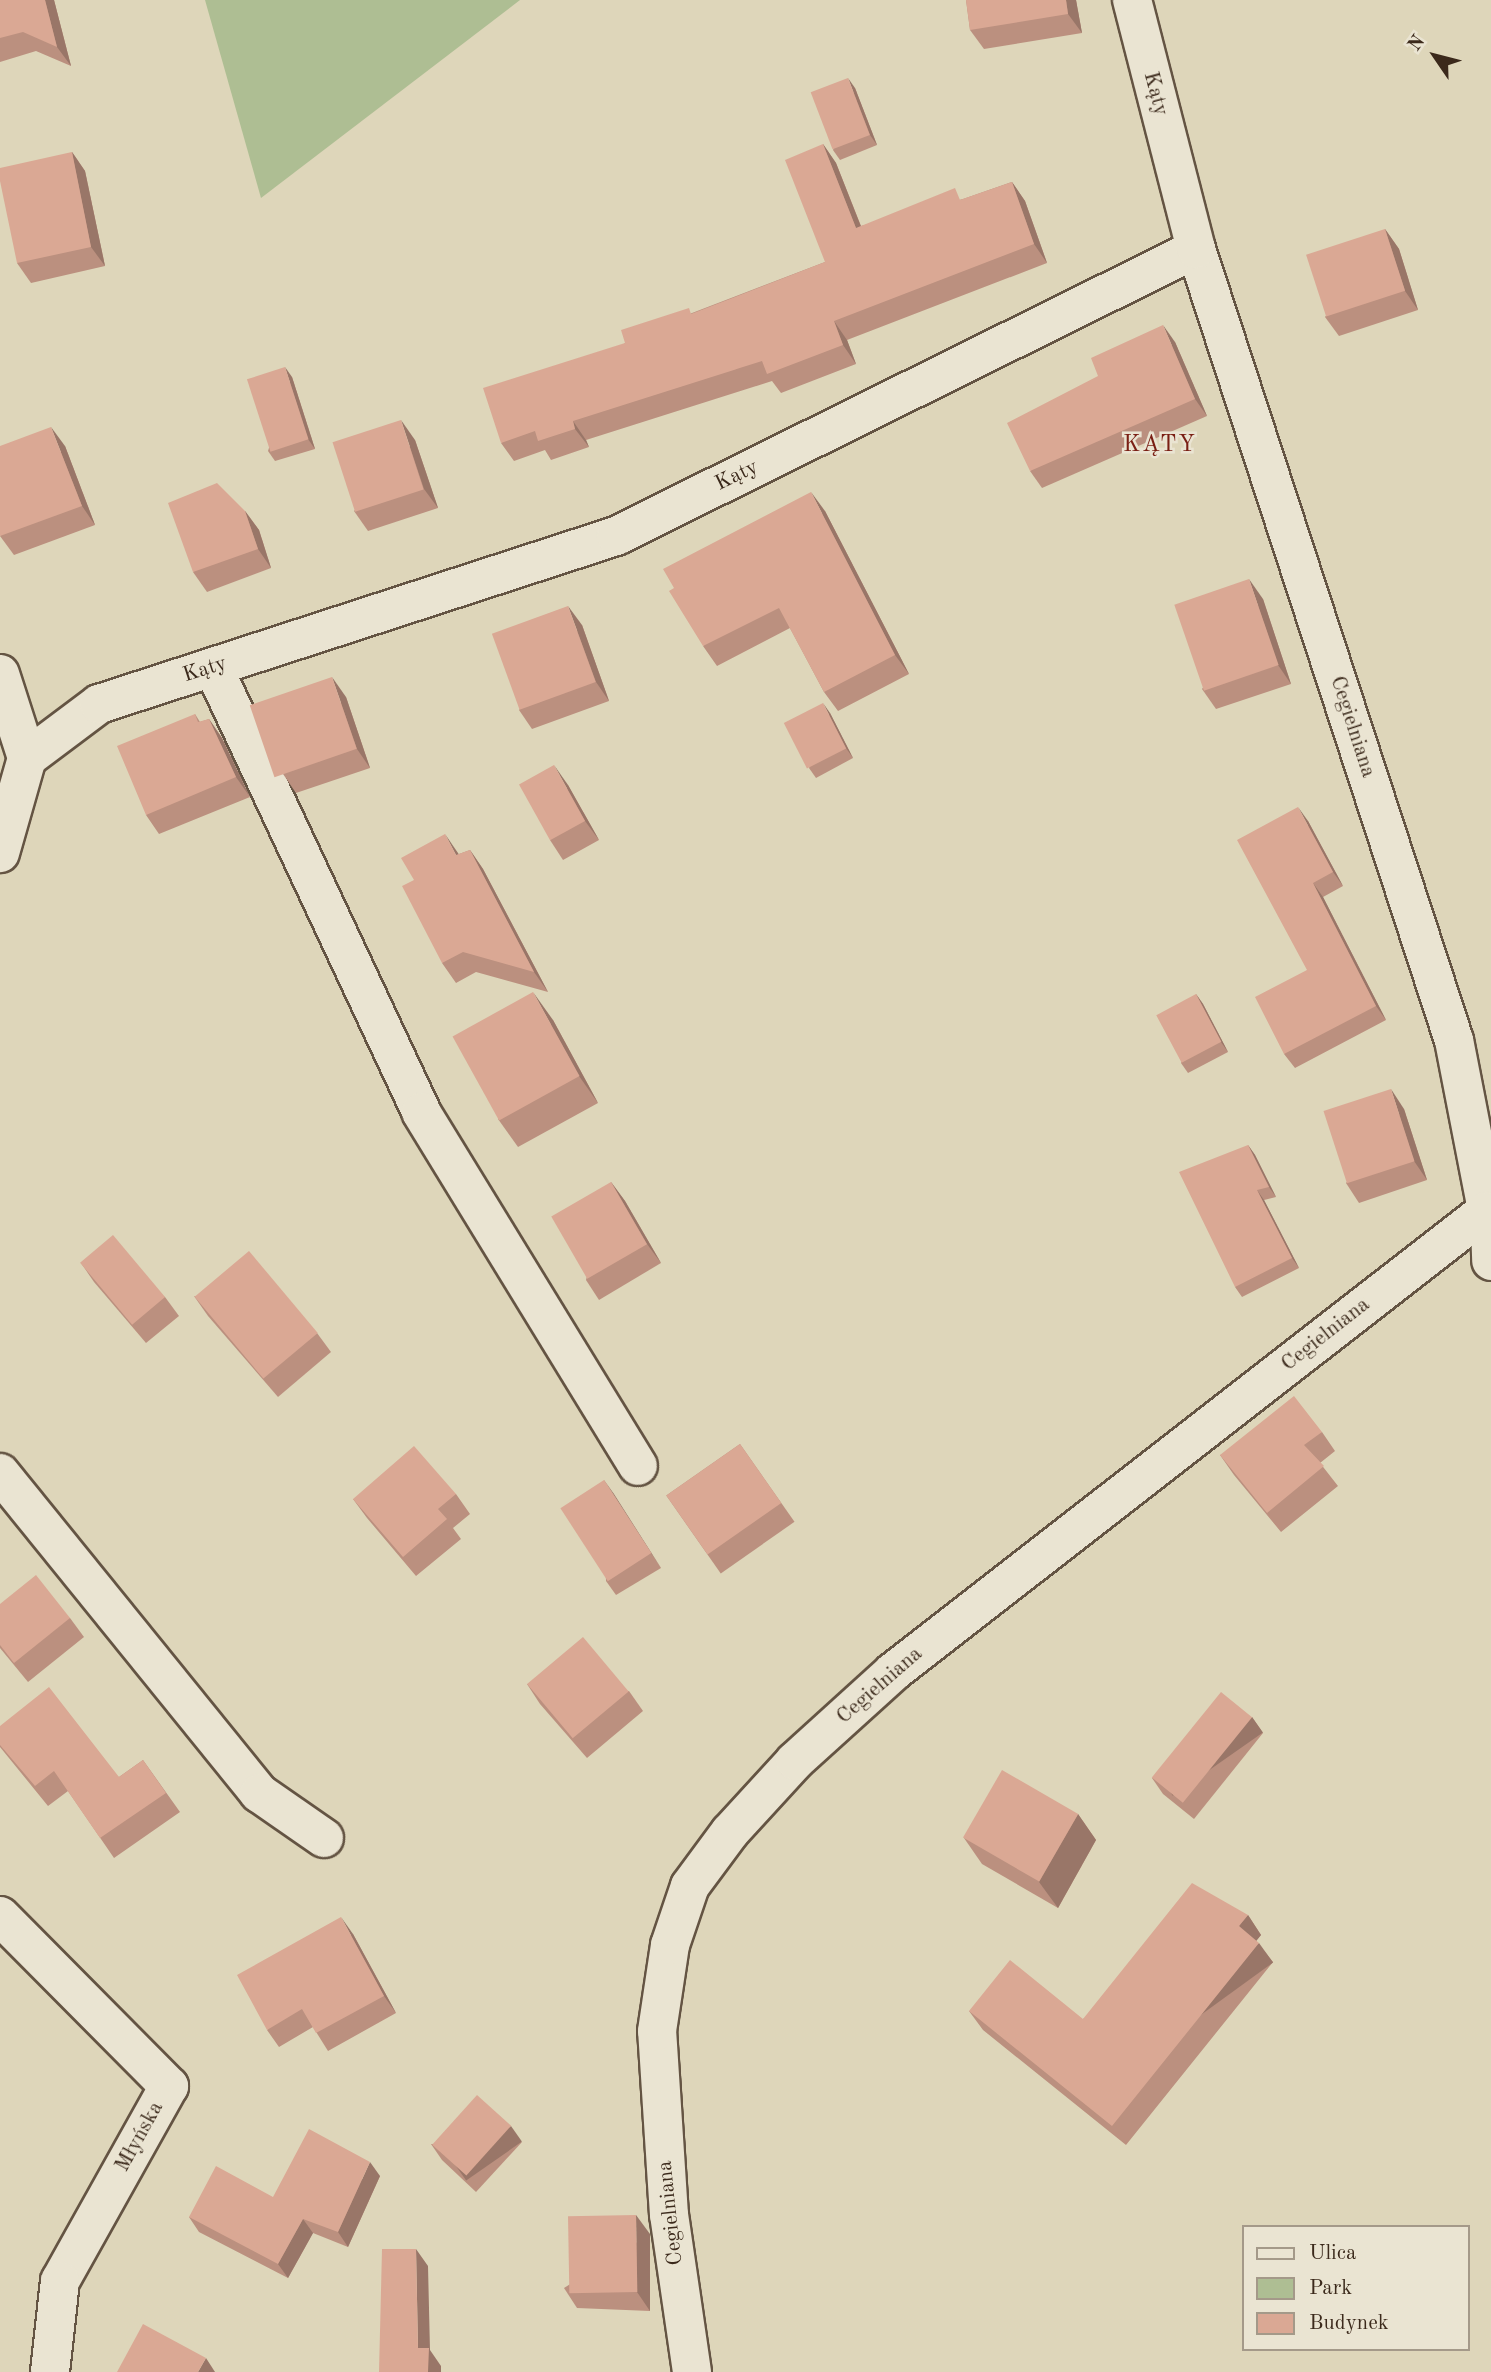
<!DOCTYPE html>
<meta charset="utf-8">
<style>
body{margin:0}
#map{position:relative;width:1491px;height:2372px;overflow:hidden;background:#ded6ba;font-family:"Old Standard TT",serif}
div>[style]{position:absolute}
.green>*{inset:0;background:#aebe93}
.roads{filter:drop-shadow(2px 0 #645443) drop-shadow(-2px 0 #645443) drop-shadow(0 2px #645443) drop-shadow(0 -2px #645443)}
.street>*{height:38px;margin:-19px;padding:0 19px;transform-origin:19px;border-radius:19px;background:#eae4d2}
.wall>*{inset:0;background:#bb907f;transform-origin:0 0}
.shaded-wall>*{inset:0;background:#997668;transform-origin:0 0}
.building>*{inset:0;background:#daa894;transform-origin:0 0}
span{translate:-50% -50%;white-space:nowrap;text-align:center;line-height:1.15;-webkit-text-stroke:5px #eae4d2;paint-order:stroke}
.street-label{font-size:21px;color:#3b291b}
.neighbourhood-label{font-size:23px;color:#7a1f14;letter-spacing:2px}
.legend{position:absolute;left:1242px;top:2225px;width:228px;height:126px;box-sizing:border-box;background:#eae4d2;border:2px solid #a49989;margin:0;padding:9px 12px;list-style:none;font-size:21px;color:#3b291b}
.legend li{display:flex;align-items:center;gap:14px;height:35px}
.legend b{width:35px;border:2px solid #a49989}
.north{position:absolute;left:1400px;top:21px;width:70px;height:70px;-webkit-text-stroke:5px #eae4d2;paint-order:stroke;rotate:305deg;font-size:19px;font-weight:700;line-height:28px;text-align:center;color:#3b291b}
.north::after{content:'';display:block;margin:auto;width:24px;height:32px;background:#3b291b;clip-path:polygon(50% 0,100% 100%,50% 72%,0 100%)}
</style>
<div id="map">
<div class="green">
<div style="clip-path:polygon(205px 0,520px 0,261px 198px)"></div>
</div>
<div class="roads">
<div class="street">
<div style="left:1196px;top:249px;width:832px;rotate:71.94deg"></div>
<div style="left:1454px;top:1040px;width:189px;rotate:79deg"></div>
<div style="left:1490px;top:1226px;width:35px;rotate:88deg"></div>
<div style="left:213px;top:667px;width:491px;rotate:64.9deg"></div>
<div style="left:421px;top:1112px;width:415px;rotate:58.5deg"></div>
<div style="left:0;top:674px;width:88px;rotate:72.2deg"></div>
<div style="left:27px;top:758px;width:99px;rotate:105.9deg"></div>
<div style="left:27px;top:758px;width:90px;rotate:-36.9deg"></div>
<div style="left:99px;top:704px;width:544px;rotate:-18deg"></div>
<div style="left:616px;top:536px;width:647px;rotate:-26.33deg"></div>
<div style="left:1196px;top:249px;width:257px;rotate:-104.4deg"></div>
<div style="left:0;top:1473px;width:412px;rotate:51deg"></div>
<div style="left:259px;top:1793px;width:79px;rotate:34.7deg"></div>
<div style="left:0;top:1916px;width:240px;rotate:45.2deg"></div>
<div style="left:169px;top:2086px;width:223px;rotate:119.2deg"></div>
<div style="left:60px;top:2281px;width:92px;rotate:96.3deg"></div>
<div style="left:692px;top:2372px;width:159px;rotate:-98.3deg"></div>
<div style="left:669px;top:2215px;width:184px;rotate:-93.7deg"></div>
<div style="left:657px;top:2031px;width:87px;rotate:-81.4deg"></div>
<div style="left:670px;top:1945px;width:62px;rotate:-71.3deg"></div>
<div style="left:690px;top:1886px;width:67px;rotate:-53.5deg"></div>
<div style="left:730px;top:1832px;width:96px;rotate:-47.5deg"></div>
<div style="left:795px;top:1761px;width:132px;rotate:-42.2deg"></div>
<div style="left:893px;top:1672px;width:751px;rotate:-37.86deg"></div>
</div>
</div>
<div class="wall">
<div style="clip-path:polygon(0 0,54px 0,71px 66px,36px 51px,0 62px)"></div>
<div style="clip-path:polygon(966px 0,1076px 0,1082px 33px,984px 49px,970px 30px)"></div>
<div style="clip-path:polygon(855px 88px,877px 145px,840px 160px,833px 150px)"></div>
<div style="clip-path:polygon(823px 144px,836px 163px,861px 226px,963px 199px,1012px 182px,1025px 201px,1047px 263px,847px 340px,856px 364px,781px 393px,772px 381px,586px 440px,589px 447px,551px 460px,545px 450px,514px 461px,501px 443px,625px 343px,692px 313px,825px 262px)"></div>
<div style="clip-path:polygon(72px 152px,85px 171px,105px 266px,31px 283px,17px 263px)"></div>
<div style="clip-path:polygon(1385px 229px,1399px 249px,1418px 310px,1339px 336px,1325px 317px)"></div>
<div style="clip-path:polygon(1175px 342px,1207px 416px,1042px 488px,1030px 471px)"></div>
<div style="clip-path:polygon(292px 377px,315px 449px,275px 461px,268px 451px)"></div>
<div style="clip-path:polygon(415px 440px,438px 508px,368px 531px,354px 511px)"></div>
<div style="clip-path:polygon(65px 446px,95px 525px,14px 555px,0 536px)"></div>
<div style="clip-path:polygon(245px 511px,259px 530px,271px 568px,207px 592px,193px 572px)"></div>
<div style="clip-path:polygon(825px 511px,909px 674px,838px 711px,824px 692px,790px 628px,717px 666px,703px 646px)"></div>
<div style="clip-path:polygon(1263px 599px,1291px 684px,1216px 709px,1202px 689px)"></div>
<div style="clip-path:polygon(582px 625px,609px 701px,532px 729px,519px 710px)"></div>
<div style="clip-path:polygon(346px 697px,370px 768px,296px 793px,283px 774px)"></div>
<div style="clip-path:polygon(830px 713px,853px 758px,816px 778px,809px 768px)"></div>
<div style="clip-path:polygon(195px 714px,200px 722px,209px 719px,222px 738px,250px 797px,159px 834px,146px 815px)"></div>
<div style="clip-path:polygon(568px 785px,599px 840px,563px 860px,550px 840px)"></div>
<div style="clip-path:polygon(1308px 821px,1343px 886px,1323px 897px,1386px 1020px,1295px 1068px,1284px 1054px,1307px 970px)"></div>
<div style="clip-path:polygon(470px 850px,483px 869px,548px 992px,476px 972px,456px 983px,442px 963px,459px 854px)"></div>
<div style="clip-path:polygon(1196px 994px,1203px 1004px,1228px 1052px,1188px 1073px,1181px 1063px)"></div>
<div style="clip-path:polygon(553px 1020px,598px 1103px,518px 1147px,498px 1119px)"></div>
<div style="clip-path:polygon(1404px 1109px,1427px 1180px,1359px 1203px,1346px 1183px)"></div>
<div style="clip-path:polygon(1248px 1145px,1255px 1155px,1276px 1197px,1264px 1200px,1299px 1268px,1242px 1297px,1235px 1287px)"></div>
<div style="clip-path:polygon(611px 1182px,625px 1201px,661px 1263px,599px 1300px,586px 1280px)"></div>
<div style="clip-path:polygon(81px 1263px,165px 1297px,179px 1316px,146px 1343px,94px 1282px)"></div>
<div style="clip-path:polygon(194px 1296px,317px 1333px,331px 1352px,278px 1397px,208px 1316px)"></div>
<div style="clip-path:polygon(1322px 1432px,1335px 1451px,1320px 1463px,1338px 1486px,1281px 1532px,1234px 1475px,1220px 1455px)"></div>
<div style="left:740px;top:1444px;width:95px;height:90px;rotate:55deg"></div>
<div style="clip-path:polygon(604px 1480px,661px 1568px,616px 1595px,606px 1581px)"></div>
<div style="clip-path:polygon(456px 1494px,470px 1514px,453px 1528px,461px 1539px,416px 1576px,367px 1518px,353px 1499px)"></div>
<div style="clip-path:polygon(0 1604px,70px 1618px,84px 1637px,28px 1682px,0 1648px)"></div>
<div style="clip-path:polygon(527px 1684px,629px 1691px,643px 1711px,587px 1758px,540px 1704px)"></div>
<div style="clip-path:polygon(1252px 1717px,1263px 1733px,1194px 1819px,1163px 1794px,1152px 1778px)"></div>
<div style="clip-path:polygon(0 1726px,119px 1777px,143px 1760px,180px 1812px,114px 1858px,68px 1791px,48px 1806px,0 1747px)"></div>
<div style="clip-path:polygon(1078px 1814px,1096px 1840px,1058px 1908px,982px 1864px,964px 1838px)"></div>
<div style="clip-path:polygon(1248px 1915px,1261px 1935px,1256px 1941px,1273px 1962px,1126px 2145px,983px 2030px,969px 2011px,1083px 2019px)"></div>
<div style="clip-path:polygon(353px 1934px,396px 2013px,328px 2051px,313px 2027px,279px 2047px,267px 2030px)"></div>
<div style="clip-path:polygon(522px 2142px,476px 2192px,442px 2160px,431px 2144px)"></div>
<div style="clip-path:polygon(380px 2176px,348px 2247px,313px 2233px,288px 2278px,199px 2232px,189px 2217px,273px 2197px)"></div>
<div style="clip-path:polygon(650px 2234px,650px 2311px,577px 2308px,564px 2288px)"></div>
</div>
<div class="shaded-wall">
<div style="clip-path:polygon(45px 0,54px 0,71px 66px,57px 47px)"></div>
<div style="clip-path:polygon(1066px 0,1076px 0,1082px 33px,1068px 14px)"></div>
<div style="clip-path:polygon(848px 78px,855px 88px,877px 145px,870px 135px)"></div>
<div style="clip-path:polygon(823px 144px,836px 163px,869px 247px,856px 228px)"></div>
<div style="clip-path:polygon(72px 152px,85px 171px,105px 266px,91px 247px)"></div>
<div style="clip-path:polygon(1012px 182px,1025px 201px,1047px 263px,1034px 244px)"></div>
<div style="clip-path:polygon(1385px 229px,1399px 249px,1418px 310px,1405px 291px)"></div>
<div style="clip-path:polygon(834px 321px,847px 340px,856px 364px,843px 345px)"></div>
<div style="clip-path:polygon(1163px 325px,1175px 342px,1207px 416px,1195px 399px)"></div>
<div style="clip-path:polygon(285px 367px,292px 377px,315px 449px,308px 439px)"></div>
<div style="clip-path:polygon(401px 420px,415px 440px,438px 508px,424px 489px)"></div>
<div style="clip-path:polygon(573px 421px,586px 440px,589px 447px,575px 429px)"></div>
<div style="clip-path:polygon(51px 427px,65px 446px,95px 525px,82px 506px)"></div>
<div style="clip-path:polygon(811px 492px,825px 511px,909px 674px,895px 655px)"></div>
<div style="clip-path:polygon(245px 511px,259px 530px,271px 568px,258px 549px)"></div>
<div style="clip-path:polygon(1249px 579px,1263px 599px,1291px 684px,1278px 665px)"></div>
<div style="clip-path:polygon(568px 606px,582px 625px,609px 701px,596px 682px)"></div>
<div style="clip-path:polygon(332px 677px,346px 697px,370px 768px,357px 749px)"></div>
<div style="clip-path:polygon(823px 703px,830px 713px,853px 758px,846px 748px)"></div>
<div style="clip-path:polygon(209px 719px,222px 738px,250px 797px,236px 777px)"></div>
<div style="clip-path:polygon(554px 765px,568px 785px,599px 840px,585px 821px)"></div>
<div style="clip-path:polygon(1298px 807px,1308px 821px,1343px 886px,1333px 872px)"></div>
<div style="clip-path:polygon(445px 834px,458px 853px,470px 875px,456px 855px)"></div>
<div style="clip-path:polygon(470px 850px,483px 869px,548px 992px,534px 972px)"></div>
<div style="clip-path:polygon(1313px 883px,1323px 897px,1386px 1020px,1376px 1006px)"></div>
<div style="clip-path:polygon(533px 992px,553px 1020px,598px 1103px,579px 1076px)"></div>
<div style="clip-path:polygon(1196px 994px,1203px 1004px,1228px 1052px,1221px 1042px)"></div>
<div style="clip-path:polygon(1391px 1089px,1404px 1109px,1427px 1180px,1414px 1161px)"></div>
<div style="clip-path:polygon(1248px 1145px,1255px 1155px,1276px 1197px,1269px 1187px)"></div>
<div style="clip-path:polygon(611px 1182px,625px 1201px,661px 1263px,647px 1244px)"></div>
<div style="clip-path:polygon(1257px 1190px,1264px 1200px,1299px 1268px,1292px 1258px)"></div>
<div style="clip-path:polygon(604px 1480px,614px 1494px,661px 1568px,651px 1553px)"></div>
<div style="left:1252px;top:1717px;width:19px;height:110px;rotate:55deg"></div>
<div style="clip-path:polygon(1078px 1814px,1096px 1840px,1058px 1908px,1039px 1882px)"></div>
<div style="clip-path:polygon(1248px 1915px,1261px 1935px,1252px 1946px,1239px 1926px)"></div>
<div style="clip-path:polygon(341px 1917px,353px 1934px,396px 2013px,384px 1996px)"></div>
<div style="left:1259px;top:1943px;width:24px;height:235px;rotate:54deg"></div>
<div style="left:511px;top:2126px;width:19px;height:68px;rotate:55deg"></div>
<div style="clip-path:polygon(370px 2162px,380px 2176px,348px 2247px,338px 2232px)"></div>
<div style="clip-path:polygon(636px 2215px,650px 2234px,650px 2311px,637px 2292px)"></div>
<div style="clip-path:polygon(303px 2219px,313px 2233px,288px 2278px,278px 2264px)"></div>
<div style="clip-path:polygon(416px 2249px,428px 2266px,430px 2350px,441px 2366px,441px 2372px,428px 2372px,418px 2348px)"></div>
<div style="clip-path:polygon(206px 2358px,215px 2372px,198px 2372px)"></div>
</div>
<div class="building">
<div style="clip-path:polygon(0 0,45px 0,57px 47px,23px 32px,0 38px)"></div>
<div style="clip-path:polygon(966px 0,1066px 0,1068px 14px,970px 30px)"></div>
<div style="left:848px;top:78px;width:61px;height:40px;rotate:69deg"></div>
<div style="clip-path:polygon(823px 144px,856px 228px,955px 188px,960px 200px,1012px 182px,1034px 244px,834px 321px,843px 345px,767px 374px,762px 361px,573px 421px,575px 429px,538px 441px,535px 431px,501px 443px,483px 388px,625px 343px,621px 330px,689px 308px,691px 314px,825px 262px,785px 160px)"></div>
<div style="clip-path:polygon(72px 152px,91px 247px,17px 263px,0 181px,0 168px)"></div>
<div style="left:1385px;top:229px;width:65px;height:83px;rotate:72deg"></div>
<div style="clip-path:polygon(1163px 325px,1195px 399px,1030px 471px,1007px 423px,1098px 376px,1091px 358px)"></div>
<div style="left:285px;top:367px;width:76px;height:40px;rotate:72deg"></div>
<div style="left:401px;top:420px;width:73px;height:72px;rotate:72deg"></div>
<div style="clip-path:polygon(51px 427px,82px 506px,0 536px,0 446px)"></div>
<div style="clip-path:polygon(217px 483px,245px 511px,258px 549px,193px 572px,168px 503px)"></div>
<div style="clip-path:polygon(811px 492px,895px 655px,824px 692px,779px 608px,703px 646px,669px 591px,674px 588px,663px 569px)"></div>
<div style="left:1249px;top:579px;width:91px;height:79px;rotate:71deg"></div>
<div style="left:568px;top:606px;width:81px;height:81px;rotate:70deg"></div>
<div style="left:332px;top:677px;width:76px;height:87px;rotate:71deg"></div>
<div style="left:823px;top:703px;width:51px;height:44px;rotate:63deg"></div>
<div style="clip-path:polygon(195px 714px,198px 722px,209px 719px,236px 777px,146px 815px,117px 746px)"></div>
<div style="left:554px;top:765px;width:64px;height:40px;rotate:61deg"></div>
<div style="clip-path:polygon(1298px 807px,1333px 872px,1313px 883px,1376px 1006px,1284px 1054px,1255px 997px,1307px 970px,1237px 840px)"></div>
<div style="clip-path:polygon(445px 834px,456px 855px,470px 850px,534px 972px,463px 952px,442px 963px,402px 886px,414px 880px,401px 858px)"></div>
<div style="left:533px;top:992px;width:96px;height:92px;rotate:61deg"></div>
<div style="left:1196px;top:994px;width:54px;height:45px;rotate:62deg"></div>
<div style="left:1391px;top:1089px;width:76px;height:71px;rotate:72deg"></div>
<div style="clip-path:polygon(1248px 1145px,1269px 1187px,1257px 1190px,1292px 1258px,1235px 1287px,1179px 1172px)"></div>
<div style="left:611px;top:1182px;width:72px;height:69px;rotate:60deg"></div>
<div style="left:113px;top:1235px;width:81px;height:43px;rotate:50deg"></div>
<div style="left:249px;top:1251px;width:107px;height:71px;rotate:50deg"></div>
<div style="clip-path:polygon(1294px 1396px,1322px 1432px,1304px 1445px,1324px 1466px,1267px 1513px,1220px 1455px)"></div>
<div style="left:740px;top:1444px;width:72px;height:90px;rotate:55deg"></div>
<div style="clip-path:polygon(414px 1446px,456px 1494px,438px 1509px,447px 1519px,403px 1557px,353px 1499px)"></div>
<div style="left:604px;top:1480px;width:87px;height:52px;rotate:57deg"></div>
<div style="clip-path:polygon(36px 1575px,70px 1618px,14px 1663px,0 1645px,0 1604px)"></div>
<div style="left:583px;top:1637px;width:71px;height:73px;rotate:50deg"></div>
<div style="clip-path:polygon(49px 1687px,119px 1777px,143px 1760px,166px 1793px,100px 1838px,54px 1771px,35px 1786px,0 1745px,0 1726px)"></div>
<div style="left:1221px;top:1692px;width:40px;height:110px;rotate:39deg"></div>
<div style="left:1002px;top:1770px;width:88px;height:78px;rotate:30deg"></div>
<div style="clip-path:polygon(1192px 1883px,1248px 1915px,1239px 1926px,1259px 1943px,1112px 2126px,969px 2011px,1010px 1960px,1083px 2019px)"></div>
<div style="clip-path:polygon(341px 1917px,384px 1996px,316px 2033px,302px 2009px,267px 2030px,237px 1975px)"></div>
<div style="left:477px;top:2095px;width:46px;height:67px;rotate:42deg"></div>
<div style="clip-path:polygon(309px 2129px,370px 2162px,338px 2232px,303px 2219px,278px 2264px,189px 2217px,216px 2166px,273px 2197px)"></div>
<div style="left:636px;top:2215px;width:77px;height:68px;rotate:89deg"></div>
<div style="clip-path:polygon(382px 2249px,416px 2249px,418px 2348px,429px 2348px,428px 2372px,379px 2372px)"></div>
<div style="clip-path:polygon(143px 2324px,206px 2358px,198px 2372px,117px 2372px)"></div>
</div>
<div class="street-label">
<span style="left:1155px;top:94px;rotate:75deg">Kąty</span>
<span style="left:737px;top:476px;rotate:-26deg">Kąty</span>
<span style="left:205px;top:670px;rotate:-18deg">Kąty</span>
<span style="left:1352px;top:727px;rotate:72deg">Cegielniana</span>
<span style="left:1326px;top:1335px;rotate:-38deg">Cegielniana</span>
<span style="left:880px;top:1686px;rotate:-41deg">Cegielniana</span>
<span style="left:140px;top:2137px;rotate:-61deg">Młyńska</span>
<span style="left:671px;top:2213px;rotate:-96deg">Cegielniana</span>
</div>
<div class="neighbourhood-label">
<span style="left:1160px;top:445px">KĄTY</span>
</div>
<ul class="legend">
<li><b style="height:9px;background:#eae4d2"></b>Ulica</li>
<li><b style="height:19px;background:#aebe93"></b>Park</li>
<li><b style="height:19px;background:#daa894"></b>Budynek</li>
</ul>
<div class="north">N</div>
</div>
